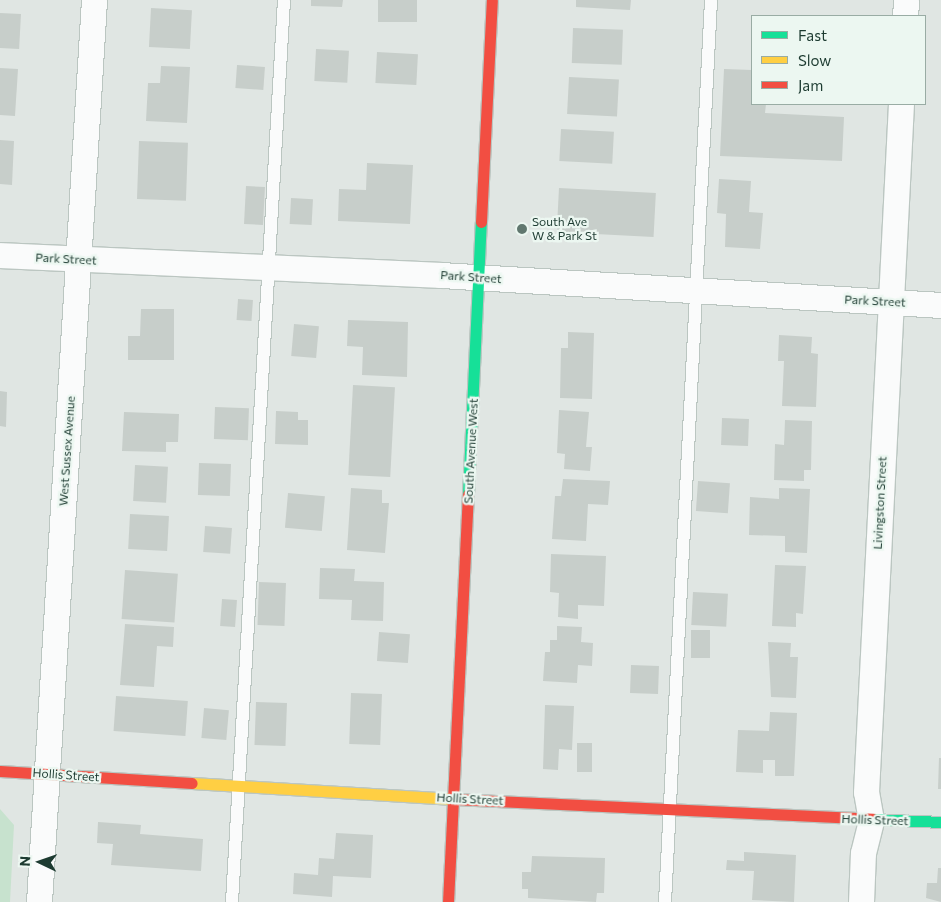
<!DOCTYPE html>
<style>
body{margin:0}
#map{position:relative;width:941px;height:902px;overflow:hidden;background:#e0e6e3;font-family:Commissioner,sans-serif}
div>[style]{position:absolute}
.green>*{inset:0;background:#c7e2ce}
.building>*{inset:0;background:#c7ceca;transform-origin:0 0}
.roads{filter:drop-shadow(1px 0 #bbc6c1) drop-shadow(-1px 0 #bbc6c1) drop-shadow(0 1px #bbc6c1) drop-shadow(0 -1px #bbc6c1)}
.lane>*{height:12px;margin:-6px;padding:0 6px;transform-origin:6px;border-radius:6px;background:#fafbfb}
.street>*{height:25px;margin:-12.5px;padding:0 12.5px;transform-origin:12.5px;border-radius:12.5px;background:#fafbfb}
.fast>*{height:11px;margin:-5.5px;padding:0 5.5px;transform-origin:5.5px;border-radius:5.5px;background:#16e098}
.slow>*{height:11px;margin:-5.5px;padding:0 5.5px;transform-origin:5.5px;border-radius:5.5px;background:#ffcf43}
.jam>*{height:11px;margin:-5.5px;padding:0 5.5px;transform-origin:5.5px;border-radius:5.5px;background:#f24e42}
.dots>*{width:14px;height:14px;translate:-50% -50%;box-sizing:border-box;border:2px solid #ecf7f1;border-radius:50%}
span{translate:-50% -50%;white-space:nowrap;text-align:center;line-height:1.15;-webkit-text-stroke:4.5px #ecf7f1;paint-order:stroke}
.poi-label{font-size:12px;color:#1d3b31}
.left{translate:0 -50%;text-align:left}
.street-label{font-size:12px;color:#1d3b31}
.legend{position:absolute;left:751px;top:15px;width:175px;height:90px;box-sizing:border-box;background:#ecf7f1;border:1px solid #99aca4;margin:0;padding:6px 9px;list-style:none;font-size:15px;color:#1d3b31}
.legend li{display:flex;align-items:center;gap:10px;height:25px}
.legend b{width:25px;border:1px solid #99aca4}
.north{position:absolute;left:15px;top:837px;width:50px;height:50px;-webkit-text-stroke:4px #ecf7f1;paint-order:stroke;rotate:273deg;font-size:14px;font-weight:700;line-height:20px;text-align:center;color:#1d3b31}
.north::after{content:'';display:block;margin:auto;width:18px;height:22px;background:#1d3b31;clip-path:polygon(50% 0,100% 100%,50% 72%,0 100%)}
</style>
<div id="map">
<div class="green">
<div style="clip-path:polygon(0 809px,14px 825px,10px 902px,0 902px)"></div>
</div>
<div class="building">
<div style="clip-path:polygon(311px 0,343px 0,342px 7px,311px 6px)"></div>
<div style="left:378px;top:0;width:39px;height:22px"></div>
<div style="clip-path:polygon(576px 0,631px 0,630px 10px,576px 7px)"></div>
<div style="left:151px;top:8px;width:41px;height:39px;rotate:3deg"></div>
<div style="left:0;top:13px;width:21px;height:35px;rotate:3deg"></div>
<div style="left:573px;top:28px;width:50px;height:35px;rotate:2deg"></div>
<div style="left:316px;top:49px;width:33px;height:32px;rotate:3deg"></div>
<div style="left:377px;top:52px;width:41px;height:31px;rotate:3deg"></div>
<div style="left:237px;top:65px;width:28px;height:23px;rotate:4deg"></div>
<div style="clip-path:polygon(161px 66px,190px 67px,187px 123px,146px 121px,148px 83px,160px 83px)"></div>
<div style="clip-path:polygon(0 68px,18px 69px,15px 116px,0 115px)"></div>
<div style="clip-path:polygon(724px 69px,752px 70px,752px 104px,766px 104px,765px 113px,844px 117px,842px 161px,720px 156px)"></div>
<div style="left:569px;top:77px;width:50px;height:37px;rotate:3deg"></div>
<div style="left:561px;top:129px;width:53px;height:32px;rotate:3deg"></div>
<div style="clip-path:polygon(0 140px,14px 141px,12px 185px,0 184px)"></div>
<div style="left:139px;top:141px;width:49px;height:58px;rotate:2deg"></div>
<div style="clip-path:polygon(367px 163px,413px 165px,410px 224px,338px 221px,339px 189px,366px 190px)"></div>
<div style="clip-path:polygon(719px 179px,751px 181px,749px 212px,763px 213px,760px 249px,725px 247px,726px 214px,717px 213px)"></div>
<div style="left:246px;top:186px;width:19px;height:38px;rotate:3deg"></div>
<div style="left:559px;top:188px;width:97px;height:44px;rotate:3deg"></div>
<div style="left:291px;top:198px;width:22px;height:26px;rotate:3deg"></div>
<div style="left:238px;top:299px;width:15px;height:21px;rotate:4deg"></div>
<div style="clip-path:polygon(141px 309px,174px 309px,174px 360px,128px 360px,128px 336px,140px 336px)"></div>
<div style="clip-path:polygon(348px 320px,408px 322px,407px 377px,362px 375px,363px 347px,347px 346px)"></div>
<div style="left:294px;top:324px;width:25px;height:32px;rotate:5deg"></div>
<div style="clip-path:polygon(568px 332px,594px 333px,592px 399px,560px 398px,561px 348px,568px 348px)"></div>
<div style="clip-path:polygon(779px 335px,812px 337px,811px 353px,818px 354px,816px 407px,782px 406px,784px 361px,778px 361px)"></div>
<div style="left:353px;top:385px;width:42px;height:90px;rotate:3deg"></div>
<div style="clip-path:polygon(0 391px,7px 392px,6px 427px,0 426px)"></div>
<div style="left:215px;top:407px;width:34px;height:32px;rotate:2deg"></div>
<div style="clip-path:polygon(559px 410px,589px 412px,586px 447px,592px 447px,590px 471px,564px 469px,565px 454px,557px 453px)"></div>
<div style="clip-path:polygon(276px 411px,298px 412px,298px 420px,308px 420px,308px 445px,275px 444px)"></div>
<div style="clip-path:polygon(124px 412px,179px 414px,178px 442px,166px 442px,166px 452px,122px 451px)"></div>
<div style="left:722px;top:418px;width:27px;height:27px;rotate:2deg"></div>
<div style="clip-path:polygon(785px 420px,812px 421px,811px 470px,804px 470px,804px 481px,774px 480px,775px 444px,784px 445px)"></div>
<div style="left:199px;top:463px;width:32px;height:32px;rotate:2deg"></div>
<div style="left:135px;top:465px;width:33px;height:36px;rotate:3deg"></div>
<div style="clip-path:polygon(563px 479px,610px 481px,608px 505px,588px 504px,586px 541px,552px 539px,555px 496px,561px 496px)"></div>
<div style="left:698px;top:481px;width:32px;height:30px;rotate:4deg"></div>
<div style="clip-path:polygon(351px 488px,382px 490px,382px 503px,389px 503px,385px 553px,347px 550px)"></div>
<div style="clip-path:polygon(779px 488px,810px 489px,807px 553px,785px 552px,785px 536px,749px 535px,750px 497px,779px 499px)"></div>
<div style="left:288px;top:493px;width:37px;height:35px;rotate:5deg"></div>
<div style="left:130px;top:514px;width:39px;height:35px;rotate:3deg"></div>
<div style="left:205px;top:526px;width:27px;height:26px;rotate:4deg"></div>
<div style="clip-path:polygon(551px 554px,606px 556px,604px 606px,578px 605px,578px 619px,558px 617px,559px 593px,550px 592px)"></div>
<div style="clip-path:polygon(775px 565px,806px 566px,803px 614px,796px 613px,796px 627px,772px 626px)"></div>
<div style="clip-path:polygon(320px 568px,355px 569px,354px 581px,384px 582px,383px 621px,351px 620px,352px 600px,319px 599px)"></div>
<div style="left:125px;top:570px;width:53px;height:49px;rotate:4deg"></div>
<div style="left:259px;top:582px;width:27px;height:43px;rotate:2deg"></div>
<div style="left:693px;top:592px;width:35px;height:33px;rotate:3deg"></div>
<div style="left:222px;top:599px;width:15px;height:27px;rotate:4deg"></div>
<div style="clip-path:polygon(125px 624px,174px 627px,173px 647px,157px 646px,154px 687px,120px 685px)"></div>
<div style="clip-path:polygon(557px 626px,582px 627px,581px 642px,593px 643px,592px 666px,578px 665px,577px 683px,543px 681px,545px 652px,550px 652px,550px 640px,557px 640px)"></div>
<div style="left:691px;top:630px;width:19px;height:28px"></div>
<div style="left:379px;top:632px;width:31px;height:29px;rotate:4deg"></div>
<div style="clip-path:polygon(768px 642px,791px 643px,790px 657px,798px 657px,796px 698px,771px 697px)"></div>
<div style="left:631px;top:665px;width:28px;height:28px;rotate:2deg"></div>
<div style="left:351px;top:693px;width:31px;height:51px;rotate:2deg"></div>
<div style="left:116px;top:696px;width:72px;height:35px;rotate:4deg"></div>
<div style="left:256px;top:702px;width:31px;height:43px;rotate:2deg"></div>
<div style="clip-path:polygon(545px 705px,574px 706px,572px 750px,559px 749px,558px 770px,543px 769px)"></div>
<div style="left:204px;top:708px;width:25px;height:30px;rotate:5deg"></div>
<div style="clip-path:polygon(770px 712px,797px 713px,794px 776px,775px 776px,775px 760px,763px 760px,763px 773px,736px 772px,738px 730px,769px 731px)"></div>
<div style="left:577px;top:743px;width:15px;height:29px"></div>
<div style="clip-path:polygon(939px 758px,941px 758px,941px 789px,938px 789px)"></div>
<div style="clip-path:polygon(98px 822px,141px 825px,140px 834px,203px 839px,201px 871px,111px 865px,113px 844px,97px 843px)"></div>
<div style="clip-path:polygon(336px 833px,373px 835px,371px 878px,333px 876px,332px 897px,293px 894px,294px 873px,318px 875px,319px 858px,334px 859px)"></div>
<div style="clip-path:polygon(744px 852px,796px 855px,794px 902px,752px 900px,754px 871px,726px 870px,727px 860px,744px 861px)"></div>
<div style="clip-path:polygon(532px 856px,605px 858px,604px 893px,597px 893px,596px 902px,528px 898px,528px 889px,522px 889px,522px 872px,531px 872px)"></div>
<div style="clip-path:polygon(938px 868px,941px 868px,941px 902px,926px 898px,927px 883px,937px 883px)"></div>
</div>
<div class="roads">
<div class="lane">
<div style="left:232px;top:902px;width:903px;rotate:-86.7deg"></div>
<div style="left:665px;top:902px;width:903px;rotate:-87.08deg"></div>
</div>
<div class="street">
<div style="left:905px;top:16px;width:16px;rotate:-86deg"></div>
<div style="left:0;top:255px;width:441px;rotate:2.6deg"></div>
<div style="left:441px;top:275px;width:501px;rotate:3.43deg"></div>
<div style="left:39px;top:902px;width:904px;rotate:-86.51deg"></div>
<div style="left:861px;top:902px;width:49px;rotate:-87.7deg"></div>
<div style="left:863px;top:853px;width:34px;rotate:-76deg"></div>
<div style="left:871px;top:820px;width:28px;rotate:-100deg"></div>
<div style="left:866px;top:792px;width:689px;rotate:-87.09deg"></div>
</div>
<div class="fast">
<div style="left:468px;top:494px;width:272px;rotate:-87.3deg"></div>
<div style="left:873px;top:819px;width:68px;rotate:2.5deg"></div>
</div>
<div class="slow">
<div style="left:192px;top:783px;width:262px;rotate:3.5deg"></div>
</div>
<div class="jam">
<div style="left:481px;top:222px;width:222px;rotate:-87.2deg"></div>
<div style="left:0;top:771px;width:192px;rotate:3.6deg"></div>
<div style="left:454px;top:799px;width:419px;rotate:2.7deg"></div>
<div style="left:448px;top:902px;width:408px;rotate:-87.2deg"></div>
</div>
</div>
<div class="dots">
<div style="left:522px;top:229px;background:#61776f"></div>
</div>
<div class="poi-label">
<span class="left" style="left:532px;top:229px">South Ave<br>W &amp; Park St</span>
</div>
<div class="street-label">
<span style="left:66px;top:259px;rotate:3deg">Park Street</span>
<span style="left:471px;top:277px;rotate:4deg">Park Street</span>
<span style="left:875px;top:301px;rotate:3deg">Park Street</span>
<span style="left:67px;top:451px;rotate:-86deg">West Sussex Avenue</span>
<span style="left:471px;top:451px;rotate:-87deg">South Avenue West</span>
<span style="left:880px;top:503px;rotate:-87deg">Livingston Street</span>
<span style="left:66px;top:775px;rotate:4deg">Hollis Street</span>
<span style="left:470px;top:799px;rotate:3deg">Hollis Street</span>
<span style="left:875px;top:820px;rotate:2deg">Hollis Street</span>
</div>
<ul class="legend">
<li><b style="height:6px;background:#16e098"></b>Fast</li>
<li><b style="height:6px;background:#ffcf43"></b>Slow</li>
<li><b style="height:6px;background:#f24e42"></b>Jam</li>
</ul>
<div class="north">N</div>
</div>
